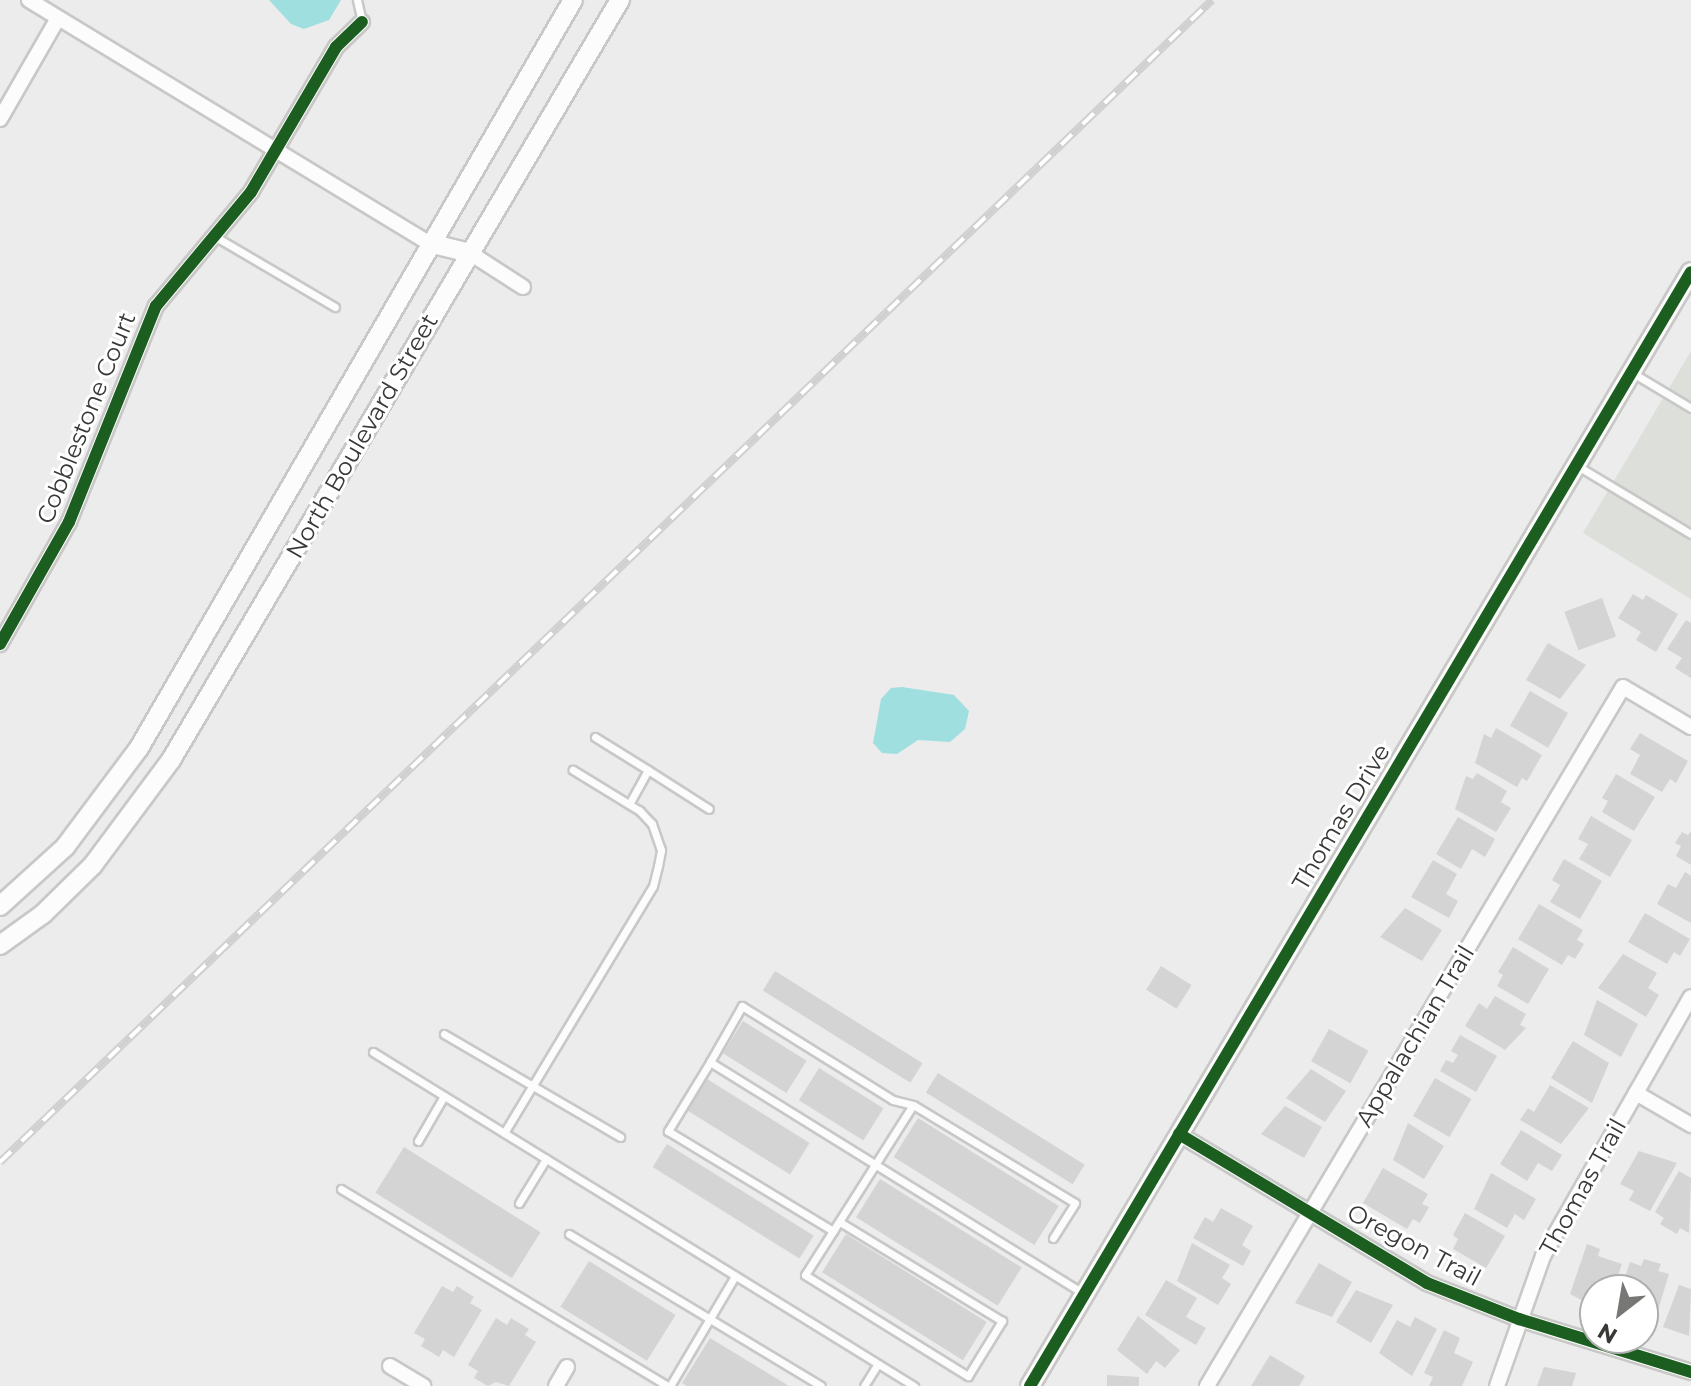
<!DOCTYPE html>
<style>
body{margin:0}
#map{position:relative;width:1691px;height:1386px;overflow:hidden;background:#ebeceb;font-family:Montserrat,sans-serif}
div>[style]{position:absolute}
.built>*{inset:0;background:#dcdfda}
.water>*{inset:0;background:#9fdfe0}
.building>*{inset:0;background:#d3d4d3;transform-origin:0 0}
.roads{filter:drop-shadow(2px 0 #c8c8c7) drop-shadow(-2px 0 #c8c8c7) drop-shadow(0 2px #c8c8c7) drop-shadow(0 -2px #c8c8c7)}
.lane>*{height:7px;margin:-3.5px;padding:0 3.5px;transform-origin:3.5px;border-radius:3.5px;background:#fcfcfc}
.street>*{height:14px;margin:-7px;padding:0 7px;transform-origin:7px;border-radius:7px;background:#fcfcfc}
.secondary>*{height:18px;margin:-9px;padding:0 9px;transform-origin:9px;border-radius:9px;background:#fcfcfc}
.rail>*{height:8px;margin-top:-4px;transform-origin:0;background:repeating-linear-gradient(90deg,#fff 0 15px,#cfd0cf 0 30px);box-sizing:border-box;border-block:2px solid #cfd0cf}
.cycleway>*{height:12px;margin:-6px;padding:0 6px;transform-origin:6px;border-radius:6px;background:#1b5e20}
span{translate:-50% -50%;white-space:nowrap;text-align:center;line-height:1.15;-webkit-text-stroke:6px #fff;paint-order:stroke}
.street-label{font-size:24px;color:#383837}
.north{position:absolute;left:1579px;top:1274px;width:80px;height:80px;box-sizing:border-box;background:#fff;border:2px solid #afafaf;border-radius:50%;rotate:211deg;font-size:22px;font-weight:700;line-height:32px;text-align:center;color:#383837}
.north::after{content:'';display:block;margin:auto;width:28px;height:36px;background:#777776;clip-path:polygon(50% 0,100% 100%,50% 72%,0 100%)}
</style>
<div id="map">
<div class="built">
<div style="clip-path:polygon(1691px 351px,1691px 599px,1583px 533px)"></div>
</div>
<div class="water">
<div style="clip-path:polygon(269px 0,341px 0,329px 20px,304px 29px,291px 24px)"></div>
<div style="clip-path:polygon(902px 687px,954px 695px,969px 711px,965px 729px,950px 742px,918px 740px,897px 754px,882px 753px,873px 743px,881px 699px,891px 688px)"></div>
</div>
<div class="building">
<div style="clip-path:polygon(1633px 594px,1643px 600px,1646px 595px,1678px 614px,1656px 652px,1636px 640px,1641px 632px,1618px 618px)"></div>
<div style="left:1602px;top:598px;width:41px;height:40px;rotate:70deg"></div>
<div style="clip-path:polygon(1686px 620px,1691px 623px,1691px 678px,1675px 668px,1682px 658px,1667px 649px)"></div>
<div style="clip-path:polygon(1548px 643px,1586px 665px,1560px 699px,1526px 680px)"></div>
<div style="left:1530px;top:691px;width:44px;height:40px;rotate:30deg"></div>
<div style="clip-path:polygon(1496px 728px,1542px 755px,1527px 781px,1522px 778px,1517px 787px,1475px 763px,1484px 734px,1491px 738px)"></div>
<div style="clip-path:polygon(1640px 733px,1688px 761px,1676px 783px,1670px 779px,1662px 792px,1630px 774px,1640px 755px,1630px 749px)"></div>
<div style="clip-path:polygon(1477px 773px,1507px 791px,1501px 802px,1511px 808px,1496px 832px,1455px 809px,1466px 776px,1473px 779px)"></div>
<div style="clip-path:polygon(1616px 774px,1655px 797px,1634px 831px,1602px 812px,1608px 801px,1602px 798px)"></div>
<div style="clip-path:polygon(1591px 816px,1632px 840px,1610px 877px,1579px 859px,1588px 844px,1578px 839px)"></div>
<div style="clip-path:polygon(1458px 817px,1495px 839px,1485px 857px,1472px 849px,1461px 869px,1436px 854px)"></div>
<div style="clip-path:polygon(1691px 831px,1691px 865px,1676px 856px,1681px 846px,1675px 843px,1682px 832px,1688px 835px)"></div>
<div style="clip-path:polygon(1564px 859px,1602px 881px,1580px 919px,1550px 902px,1560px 885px,1552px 880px)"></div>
<div style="clip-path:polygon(1433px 860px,1457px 874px,1446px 894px,1458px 901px,1449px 918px,1411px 897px)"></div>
<div style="clip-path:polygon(1685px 872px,1691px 876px,1691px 923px,1657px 904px,1668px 884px,1676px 888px)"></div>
<div style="clip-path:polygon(1539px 904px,1583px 930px,1577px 940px,1584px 944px,1575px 959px,1568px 955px,1562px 965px,1518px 939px)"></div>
<div style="clip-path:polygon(1405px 908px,1442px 930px,1422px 961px,1380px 937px)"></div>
<div style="clip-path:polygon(1645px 913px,1690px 939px,1680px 956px,1674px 952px,1667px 964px,1628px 942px)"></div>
<div style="clip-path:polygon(1513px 947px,1549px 969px,1528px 1004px,1497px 986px,1503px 975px,1498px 972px)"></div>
<div style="clip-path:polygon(1623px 954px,1657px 973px,1648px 988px,1659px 995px,1646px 1017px,1598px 988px)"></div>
<div style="left:1161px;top:966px;width:36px;height:28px;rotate:32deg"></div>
<div style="left:775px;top:971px;width:174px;height:23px;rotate:32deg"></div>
<div style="clip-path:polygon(1495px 996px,1526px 1014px,1520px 1025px,1526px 1028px,1505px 1050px,1465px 1026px,1479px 1003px,1487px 1009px)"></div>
<div style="clip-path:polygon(1597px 1000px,1638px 1024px,1621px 1057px,1584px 1035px)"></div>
<div style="left:743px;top:1021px;width:75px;height:38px;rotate:32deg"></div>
<div style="left:1329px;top:1029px;width:45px;height:37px;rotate:29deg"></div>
<div style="clip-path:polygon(1460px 1035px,1497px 1056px,1476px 1092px,1440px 1071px,1446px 1060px,1453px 1063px,1458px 1055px,1451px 1051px)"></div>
<div style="clip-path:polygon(1573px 1041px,1609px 1063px,1592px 1103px,1551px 1078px)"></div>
<div style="left:819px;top:1068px;width:76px;height:38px;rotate:32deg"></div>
<div style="clip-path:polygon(1311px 1069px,1346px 1091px,1325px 1122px,1286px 1098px)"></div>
<div style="left:938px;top:1073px;width:173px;height:23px;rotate:32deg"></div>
<div style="left:1435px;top:1078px;width:42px;height:44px;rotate:30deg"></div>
<div style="left:707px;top:1079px;width:121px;height:37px;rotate:32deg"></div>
<div style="clip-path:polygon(1550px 1085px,1589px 1108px,1561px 1144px,1520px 1120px,1528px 1108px,1534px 1112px)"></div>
<div style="clip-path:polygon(1285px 1106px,1322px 1127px,1304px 1158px,1261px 1134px)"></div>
<div style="left:918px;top:1118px;width:166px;height:46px;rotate:32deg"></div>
<div style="clip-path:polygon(1408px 1123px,1444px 1146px,1424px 1179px,1393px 1160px)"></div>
<div style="clip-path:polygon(1521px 1130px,1562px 1155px,1552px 1171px,1538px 1163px,1527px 1181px,1500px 1164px)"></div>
<div style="left:667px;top:1144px;width:173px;height:27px;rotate:32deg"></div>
<div style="left:404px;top:1147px;width:161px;height:54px;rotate:32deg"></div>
<div style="clip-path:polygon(1639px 1151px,1677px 1163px,1650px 1211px,1629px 1200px,1634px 1191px,1620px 1184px)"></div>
<div style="clip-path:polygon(1383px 1168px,1428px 1194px,1422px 1204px,1429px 1207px,1420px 1223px,1413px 1219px,1407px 1229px,1363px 1203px)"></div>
<div style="clip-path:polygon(1679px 1171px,1691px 1178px,1689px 1233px,1680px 1228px,1677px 1234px,1660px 1224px,1664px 1218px,1655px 1212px)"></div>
<div style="clip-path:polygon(1491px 1173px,1536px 1199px,1524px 1220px,1515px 1214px,1507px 1228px,1474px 1209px)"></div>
<div style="left:880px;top:1179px;width:167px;height:45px;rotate:32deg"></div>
<div style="clip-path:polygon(1221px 1208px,1253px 1226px,1242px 1245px,1251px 1251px,1243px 1266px,1193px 1238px,1205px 1217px,1213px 1222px)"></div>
<div style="clip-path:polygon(1465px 1213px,1505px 1236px,1486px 1268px,1453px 1249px,1458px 1239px,1453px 1235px)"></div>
<div style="left:846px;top:1234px;width:166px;height:45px;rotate:32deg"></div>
<div style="clip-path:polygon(1192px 1243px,1230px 1265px,1222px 1278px,1231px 1284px,1218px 1305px,1177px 1281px)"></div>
<div style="clip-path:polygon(1587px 1244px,1600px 1249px,1598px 1256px,1622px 1264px,1613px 1290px,1595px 1290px,1595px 1307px,1570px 1294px)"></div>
<div style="clip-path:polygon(1644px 1259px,1661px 1264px,1658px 1271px,1669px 1274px,1654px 1323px,1643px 1320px,1643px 1290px,1621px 1290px,1630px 1262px,1641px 1266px)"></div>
<div style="left:589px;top:1261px;width:102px;height:54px;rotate:32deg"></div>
<div style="clip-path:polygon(1319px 1263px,1352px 1282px,1332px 1317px,1295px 1303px)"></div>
<div style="clip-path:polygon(1166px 1280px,1197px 1298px,1186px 1317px,1206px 1328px,1196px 1345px,1145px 1315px)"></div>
<div style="clip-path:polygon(1679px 1285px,1691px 1289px,1689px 1336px,1663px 1327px)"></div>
<div style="clip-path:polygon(442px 1286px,453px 1292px,457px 1286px,474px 1297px,470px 1303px,482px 1310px,454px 1357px,443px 1350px,439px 1357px,421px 1346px,425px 1339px,414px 1333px)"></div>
<div style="clip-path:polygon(1356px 1290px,1393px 1305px,1371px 1343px,1336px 1322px)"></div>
<div style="clip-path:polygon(1138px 1316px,1180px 1350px,1165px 1368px,1156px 1361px,1147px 1374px,1117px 1350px)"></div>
<div style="clip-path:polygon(1415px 1317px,1437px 1329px,1412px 1376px,1379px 1353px,1397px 1320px,1410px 1327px)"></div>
<div style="clip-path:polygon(496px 1318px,507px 1325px,511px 1318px,529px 1329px,525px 1335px,536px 1342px,509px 1386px,496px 1382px,488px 1386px,474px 1378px,478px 1371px,468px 1365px)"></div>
<div style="clip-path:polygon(1444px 1330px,1460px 1338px,1454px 1353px,1473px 1362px,1462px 1386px,1429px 1386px,1433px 1377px,1424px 1373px)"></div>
<div style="clip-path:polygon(710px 1338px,789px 1386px,687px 1386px,682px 1383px)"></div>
<div style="clip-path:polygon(1270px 1355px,1305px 1376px,1299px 1386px,1251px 1386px)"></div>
<div style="clip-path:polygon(1544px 1367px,1576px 1373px,1572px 1386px,1537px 1386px)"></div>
<div style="clip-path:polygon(1107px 1375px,1139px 1377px,1139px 1386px,1107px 1386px)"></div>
</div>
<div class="roads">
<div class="lane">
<div style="left:357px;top:0;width:22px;rotate:77deg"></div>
<div style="left:216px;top:237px;width:138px;rotate:30.5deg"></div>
<div style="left:1631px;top:372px;width:70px;rotate:31deg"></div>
<div style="left:1576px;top:465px;width:134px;rotate:31deg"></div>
<div style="left:595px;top:737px;width:62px;rotate:31.9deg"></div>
<div style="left:648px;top:770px;width:39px;rotate:119deg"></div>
<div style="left:648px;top:770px;width:72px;rotate:32.6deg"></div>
<div style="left:444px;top:1034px;width:204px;rotate:30.3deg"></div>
<div style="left:373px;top:1052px;width:636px;rotate:31.69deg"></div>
<div style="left:710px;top:1062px;width:81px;rotate:121.3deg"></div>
<div style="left:668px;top:1131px;width:193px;rotate:31.2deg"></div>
<div style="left:833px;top:1231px;width:149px;rotate:-57.6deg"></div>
<div style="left:504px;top:1133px;width:288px;rotate:-58.9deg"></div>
<div style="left:653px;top:886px;width:21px;rotate:-76deg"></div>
<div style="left:658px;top:866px;width:16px;rotate:-79deg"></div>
<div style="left:661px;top:850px;width:28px;rotate:-109deg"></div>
<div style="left:652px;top:824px;width:18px;rotate:-133deg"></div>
<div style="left:640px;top:811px;width:79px;rotate:-148.5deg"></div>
<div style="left:418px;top:1141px;width:52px;rotate:-60deg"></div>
<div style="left:341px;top:1189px;width:381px;rotate:31.1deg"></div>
<div style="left:519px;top:1203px;width:52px;rotate:-58.5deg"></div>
<div style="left:833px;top:1231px;width:52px;rotate:122.5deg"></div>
<div style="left:805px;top:1275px;width:192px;rotate:31.8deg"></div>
<div style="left:968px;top:1376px;width:65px;rotate:-58.3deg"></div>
<div style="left:1002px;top:1321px;width:190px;rotate:-148.6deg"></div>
<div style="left:569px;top:1234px;width:294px;rotate:31.1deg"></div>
<div style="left:1053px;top:1238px;width:41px;rotate:-57.8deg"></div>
<div style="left:1075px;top:1203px;width:189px;rotate:-148.8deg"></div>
<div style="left:913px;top:1105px;width:21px;rotate:-166deg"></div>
<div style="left:893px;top:1100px;width:178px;rotate:-148.1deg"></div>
<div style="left:742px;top:1006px;width:64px;rotate:119.7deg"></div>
<div style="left:710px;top:1062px;width:439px;rotate:31.8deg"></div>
<div style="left:670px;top:1386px;width:128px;rotate:-59.4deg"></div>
<div style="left:864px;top:1386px;width:26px;rotate:-58deg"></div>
</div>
<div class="street">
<div style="left:29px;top:0;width:468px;rotate:31.3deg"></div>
<div style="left:0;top:119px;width:116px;rotate:-60.1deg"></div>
<div style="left:470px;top:253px;width:63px;rotate:32.7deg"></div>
<div style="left:0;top:644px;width:140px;rotate:-60.5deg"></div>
<div style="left:69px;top:522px;width:233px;rotate:-68.1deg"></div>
<div style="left:156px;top:306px;width:148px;rotate:-50.2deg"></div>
<div style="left:251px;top:192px;width:168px;rotate:-59.6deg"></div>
<div style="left:336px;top:47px;width:36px;rotate:-44deg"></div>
<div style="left:1636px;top:1093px;width:64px;rotate:30.2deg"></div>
<div style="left:1179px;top:1134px;width:289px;rotate:31deg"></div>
<div style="left:1427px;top:1283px;width:99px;rotate:21.4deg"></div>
<div style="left:1519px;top:1319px;width:180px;rotate:17.1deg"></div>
<div style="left:390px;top:1366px;width:39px;rotate:31deg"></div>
<div style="left:556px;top:1386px;width:22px;rotate:-60deg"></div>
<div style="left:1207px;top:1386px;width:813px;rotate:-59.24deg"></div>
<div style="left:1623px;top:687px;width:79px;rotate:30.5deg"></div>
<div style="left:1497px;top:1386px;width:138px;rotate:-70.5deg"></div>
<div style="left:1543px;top:1256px;width:298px;rotate:-60.3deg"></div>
</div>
<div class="secondary">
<div style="left:429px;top:243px;width:42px;rotate:13.7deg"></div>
<div style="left:0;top:906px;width:88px;rotate:-42.2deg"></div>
<div style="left:65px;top:847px;width:124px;rotate:-53.2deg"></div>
<div style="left:139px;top:748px;width:865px;rotate:-59.88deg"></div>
<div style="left:0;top:945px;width:53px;rotate:-35.8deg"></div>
<div style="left:43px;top:914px;width:70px;rotate:-44.4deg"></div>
<div style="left:93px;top:865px;width:131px;rotate:-53.4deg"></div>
<div style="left:171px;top:760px;width:883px;rotate:-59.43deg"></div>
<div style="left:1030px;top:1386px;width:1295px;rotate:-59.32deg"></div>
</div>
</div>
<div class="rail">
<div style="left:0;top:1162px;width:1679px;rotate:-43.79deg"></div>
</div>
<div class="cycleway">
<div style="left:0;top:644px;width:140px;rotate:-60.5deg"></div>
<div style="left:69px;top:522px;width:233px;rotate:-68.1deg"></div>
<div style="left:156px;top:306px;width:148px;rotate:-50.2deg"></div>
<div style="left:251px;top:192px;width:168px;rotate:-59.6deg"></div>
<div style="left:336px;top:47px;width:36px;rotate:-44deg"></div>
<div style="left:1179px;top:1134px;width:289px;rotate:31deg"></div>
<div style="left:1427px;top:1283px;width:99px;rotate:21.4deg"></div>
<div style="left:1519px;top:1319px;width:180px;rotate:17.1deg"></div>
<div style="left:1030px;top:1386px;width:1295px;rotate:-59.32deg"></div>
</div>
<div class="street-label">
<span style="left:86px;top:418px;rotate:-68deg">Cobblestone Court</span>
<span style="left:362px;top:436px;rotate:-60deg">North Boulevard Street</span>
<span style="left:1341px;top:817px;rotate:-59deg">Thomas Drive</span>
<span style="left:1415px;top:1036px;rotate:-59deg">Appalachian Trail</span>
<span style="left:1583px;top:1187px;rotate:-61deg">Thomas Trail</span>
<span style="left:1414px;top:1245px;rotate:28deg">Oregon Trail</span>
</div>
<div class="north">N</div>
</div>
